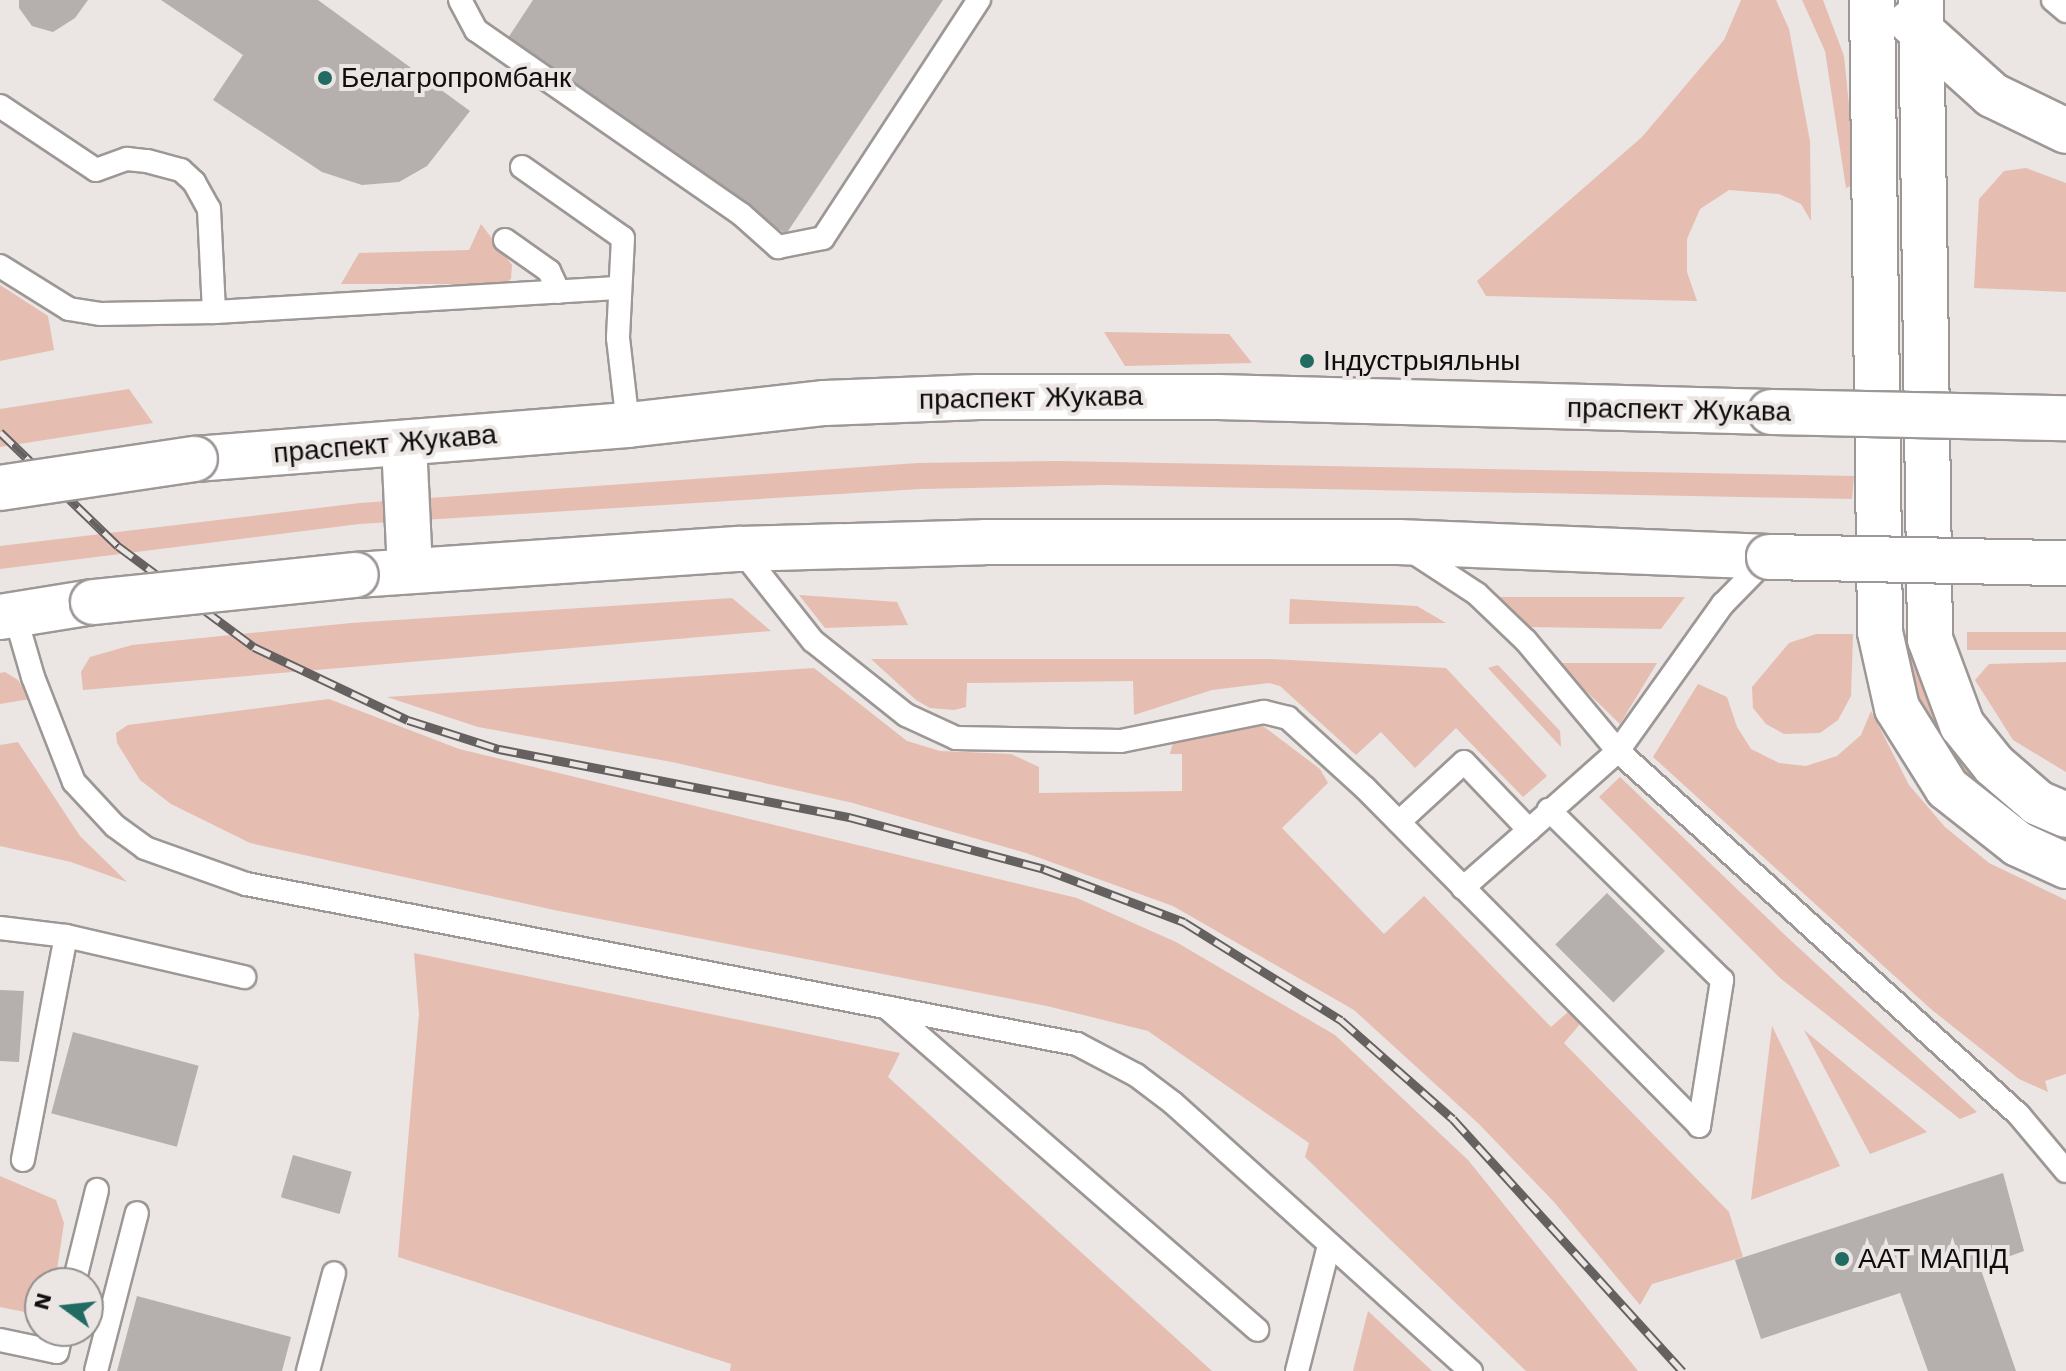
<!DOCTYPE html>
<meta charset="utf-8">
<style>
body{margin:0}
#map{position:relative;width:2066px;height:1371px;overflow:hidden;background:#ebe5e3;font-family:"Work Sans",sans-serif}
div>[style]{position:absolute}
.green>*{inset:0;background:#e6bdb1;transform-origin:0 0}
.building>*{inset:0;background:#b5afad;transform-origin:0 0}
.roads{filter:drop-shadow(2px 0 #9d9795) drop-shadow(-2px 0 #9d9795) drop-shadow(0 2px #9d9795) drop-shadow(0 -2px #9d9795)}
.service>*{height:22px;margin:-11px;padding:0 11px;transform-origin:11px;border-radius:11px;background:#fff}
.secondary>*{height:44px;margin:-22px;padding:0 22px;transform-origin:22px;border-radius:22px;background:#fff}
.primary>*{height:44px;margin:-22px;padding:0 22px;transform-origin:22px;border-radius:22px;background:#fff}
.rail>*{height:9px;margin-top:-4.5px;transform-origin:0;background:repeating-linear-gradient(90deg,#ebe5e3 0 18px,#646160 0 36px);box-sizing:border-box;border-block:2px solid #646160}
.bridges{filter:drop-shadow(2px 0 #9d9795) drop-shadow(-2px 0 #9d9795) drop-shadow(0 2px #9d9795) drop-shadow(0 -2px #9d9795)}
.primary-bridge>*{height:44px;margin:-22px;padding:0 22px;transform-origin:22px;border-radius:22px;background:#fff}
.dots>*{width:22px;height:22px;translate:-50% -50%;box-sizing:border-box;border:4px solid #ebe5e3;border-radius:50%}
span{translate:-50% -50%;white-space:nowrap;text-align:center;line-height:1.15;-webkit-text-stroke:8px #ebe5e3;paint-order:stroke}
.poi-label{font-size:28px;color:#0f0d0d}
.left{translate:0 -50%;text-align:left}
.street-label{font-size:28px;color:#0f0d0d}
.north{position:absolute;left:24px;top:1267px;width:80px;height:80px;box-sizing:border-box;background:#ebe5e3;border:2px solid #938f8d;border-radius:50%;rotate:285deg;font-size:22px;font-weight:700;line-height:32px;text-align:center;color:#0f0d0d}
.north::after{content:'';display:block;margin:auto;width:28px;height:36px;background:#226b63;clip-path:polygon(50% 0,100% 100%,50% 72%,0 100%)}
</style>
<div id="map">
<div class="green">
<div style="clip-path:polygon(1741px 0,1776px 0,1789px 29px,1810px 141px,1811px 221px,1801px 204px,1779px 194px,1729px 190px,1700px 209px,1687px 239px,1687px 272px,1697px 301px,1486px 296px,1477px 281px,1642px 137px,1724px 40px)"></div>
<div style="clip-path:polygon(1802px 0,1823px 0,1844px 56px,1857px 183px,1846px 188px,1825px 51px)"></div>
<div style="clip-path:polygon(2026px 168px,2066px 183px,2066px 292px,1974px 288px,1979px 199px,2004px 171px)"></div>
<div style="clip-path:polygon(481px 224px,512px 265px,511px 279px,504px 284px,341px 284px,359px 253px,469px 250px)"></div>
<div style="clip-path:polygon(0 285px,48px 316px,54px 350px,0 361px)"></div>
<div style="clip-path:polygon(1104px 332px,1229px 334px,1252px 363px,1125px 366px)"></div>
<div style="clip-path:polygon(129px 389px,153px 423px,0 447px,0 409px)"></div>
<div style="clip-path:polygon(1057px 461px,1854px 476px,1852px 499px,1105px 485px,920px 489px,359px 524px,0 569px,0 546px,360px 503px,917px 463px)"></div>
<div style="clip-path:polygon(799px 595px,897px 602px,908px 625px,825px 628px)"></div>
<div style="clip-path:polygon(1499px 597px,1685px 597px,1661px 629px,1529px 627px)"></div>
<div style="clip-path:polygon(732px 598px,771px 631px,83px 690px,81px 672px,90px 657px,132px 645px,351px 623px)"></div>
<div style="clip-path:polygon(1290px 599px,1417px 606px,1446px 623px,1289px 624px)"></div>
<div style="left:2066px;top:632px;width:18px;height:99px;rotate:90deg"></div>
<div style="clip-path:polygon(1816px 634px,1853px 634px,1851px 696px,1838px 720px,1820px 733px,1784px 734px,1766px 724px,1753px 708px,1752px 687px,1789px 643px)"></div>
<div style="clip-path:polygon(1920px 641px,2066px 828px,2066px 844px,1984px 793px,1951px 756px,1913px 694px,1903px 642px)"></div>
<div style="clip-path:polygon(871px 659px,1269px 659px,1446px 668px,1547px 776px,1523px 797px,1456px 728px,1415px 768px,1381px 732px,1356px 755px,1280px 686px,1269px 683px,1212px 690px,1134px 715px,1133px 681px,967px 683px,966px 707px,954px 710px,930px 708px,916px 700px)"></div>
<div style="clip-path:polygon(2066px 662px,2066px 772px,2013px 740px,1975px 680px,1989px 664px)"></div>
<div style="clip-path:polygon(1557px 663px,1657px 663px,1620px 724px)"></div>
<div style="clip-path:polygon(1498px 665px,1560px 731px,1561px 747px,1488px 668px)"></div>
<div style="clip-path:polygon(814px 668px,907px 741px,940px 751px,1011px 754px,1039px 767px,1039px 793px,1182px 791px,1182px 754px,1170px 754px,1173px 742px,1255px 720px,1320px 769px,1328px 783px,1282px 828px,1384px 934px,1424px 896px,1551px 1027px,1568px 1012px,1580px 1024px,1564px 1043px,1729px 1212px,1743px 1257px,1652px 1284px,1640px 1305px,1554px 1202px,1479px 1124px,1354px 1010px,1173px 906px,1026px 853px,853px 803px,672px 762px,478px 727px,387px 697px)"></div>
<div style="clip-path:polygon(5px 672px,18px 680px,30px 699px,0 704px,0 673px)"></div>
<div style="clip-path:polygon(1698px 684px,1727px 697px,1737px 727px,1751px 749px,1779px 763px,1806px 766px,1837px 756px,1861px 735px,1871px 711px,1909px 785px,1945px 827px,1989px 863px,2066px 900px,2066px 1074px,2045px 1081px,2048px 1092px,2019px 1079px,1932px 1010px,1653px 757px)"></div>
<div style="clip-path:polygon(329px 699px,459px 749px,1077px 898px,1176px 942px,1335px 1035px,1468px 1160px,1638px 1371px,1526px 1371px,1305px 1157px,1309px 1143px,1148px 1031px,1047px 1006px,554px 910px,250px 843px,171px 804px,140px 780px,117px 743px,116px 733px,128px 725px)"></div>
<div style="clip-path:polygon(18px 742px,80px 836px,127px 882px,71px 862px,0 846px,0 745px)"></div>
<div style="clip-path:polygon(1620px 777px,1787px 937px,1977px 1112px,1960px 1119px,1780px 978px,1599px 797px)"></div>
<div style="clip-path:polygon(414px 953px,900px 1053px,888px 1077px,1212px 1371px,730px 1371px,731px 1364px,398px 1257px,419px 1014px)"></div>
<div style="clip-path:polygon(1772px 1026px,1840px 1166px,1751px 1200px)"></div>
<div style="clip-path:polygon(1804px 1030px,1927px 1132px,1870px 1154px)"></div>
<div style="clip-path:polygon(0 1176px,56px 1200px,64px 1223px,55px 1283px,40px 1283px,40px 1315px,0 1307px)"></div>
<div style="clip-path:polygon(1368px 1311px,1432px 1371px,1353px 1371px)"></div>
</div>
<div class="building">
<div style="clip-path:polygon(19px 0,88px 0,75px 18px,53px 32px,32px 26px,19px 8px)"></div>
<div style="clip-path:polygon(161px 0,318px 0,470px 111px,427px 166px,399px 182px,362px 185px,322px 172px,213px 100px,243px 55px)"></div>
<div style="clip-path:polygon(533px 0,943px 0,786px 234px,504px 44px)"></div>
<div style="left:1607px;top:893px;width:82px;height:73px;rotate:45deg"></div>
<div style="clip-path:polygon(0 990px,24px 991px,19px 1062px,0 1061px)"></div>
<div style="left:73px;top:1032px;width:130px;height:84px;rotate:15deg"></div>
<div style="left:293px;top:1155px;width:61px;height:44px;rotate:16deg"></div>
<div style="clip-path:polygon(2003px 1173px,2024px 1251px,1980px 1267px,2016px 1371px,1928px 1371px,1900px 1293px,1761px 1339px,1735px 1260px)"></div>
<div style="clip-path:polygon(137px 1296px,291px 1337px,282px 1371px,117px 1371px)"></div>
</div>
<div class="roads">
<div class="service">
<div style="left:460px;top:0;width:34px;rotate:62deg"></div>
<div style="left:476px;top:30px;width:323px;rotate:34.8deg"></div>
<div style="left:741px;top:214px;width:50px;rotate:41.7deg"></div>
<div style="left:778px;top:247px;width:46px;rotate:-11.3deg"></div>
<div style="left:823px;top:238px;width:285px;rotate:-56.8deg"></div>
<div style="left:2053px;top:0;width:17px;rotate:40deg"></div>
<div style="left:0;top:106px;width:115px;rotate:33.7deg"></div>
<div style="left:96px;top:170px;width:33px;rotate:-20deg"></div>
<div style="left:127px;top:159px;width:20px;rotate:6deg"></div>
<div style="left:147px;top:161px;width:35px;rotate:15deg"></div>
<div style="left:181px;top:170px;width:18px;rotate:43deg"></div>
<div style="left:194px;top:182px;width:31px;rotate:61deg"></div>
<div style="left:209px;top:209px;width:103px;rotate:87.2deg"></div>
<div style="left:214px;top:312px;width:405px;rotate:-3.4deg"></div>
<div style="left:522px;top:167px;width:123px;rotate:35.1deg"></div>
<div style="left:623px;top:238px;width:100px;rotate:92.9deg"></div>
<div style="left:618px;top:338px;width:88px;rotate:83.4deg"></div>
<div style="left:505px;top:240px;width:54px;rotate:35.2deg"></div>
<div style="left:549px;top:271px;width:23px;rotate:65deg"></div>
<div style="left:0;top:266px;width:81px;rotate:31.9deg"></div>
<div style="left:69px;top:309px;width:31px;rotate:9deg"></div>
<div style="left:100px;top:314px;width:114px;rotate:-1deg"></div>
<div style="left:740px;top:549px;width:117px;rotate:51.6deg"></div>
<div style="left:813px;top:641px;width:119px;rotate:38.5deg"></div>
<div style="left:906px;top:715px;width:55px;rotate:24.7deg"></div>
<div style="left:956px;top:738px;width:165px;rotate:1deg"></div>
<div style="left:1121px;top:741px;width:146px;rotate:-11.5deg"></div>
<div style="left:1264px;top:712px;width:25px;rotate:14deg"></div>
<div style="left:1288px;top:718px;width:104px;rotate:42.3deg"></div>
<div style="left:1365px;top:788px;width:475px;rotate:45.3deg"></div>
<div style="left:1699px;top:1126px;width:148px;rotate:-81deg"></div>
<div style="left:1722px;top:980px;width:243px;rotate:-135.5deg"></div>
<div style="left:1410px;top:550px;width:80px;rotate:33.3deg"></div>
<div style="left:1477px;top:594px;width:68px;rotate:43.8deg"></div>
<div style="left:1526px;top:641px;width:143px;rotate:50.1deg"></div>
<div style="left:1618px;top:751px;width:542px;rotate:42.23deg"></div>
<div style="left:2019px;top:1115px;width:73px;rotate:50deg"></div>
<div style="left:15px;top:615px;width:65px;rotate:73.8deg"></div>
<div style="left:33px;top:677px;width:113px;rotate:68.7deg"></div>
<div style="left:74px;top:782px;width:60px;rotate:47deg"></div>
<div style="left:115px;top:826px;width:37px;rotate:36deg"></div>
<div style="left:145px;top:848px;width:107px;rotate:19.6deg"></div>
<div style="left:246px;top:884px;width:846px;rotate:10.9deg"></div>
<div style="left:1077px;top:1044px;width:67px;rotate:27.7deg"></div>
<div style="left:1136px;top:1075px;width:46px;rotate:37.1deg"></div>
<div style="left:1173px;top:1103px;width:401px;rotate:42deg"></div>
<div style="left:1399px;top:822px;width:88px;rotate:-42.7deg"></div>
<div style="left:1464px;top:762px;width:94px;rotate:46.3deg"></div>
<div style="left:1529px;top:830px;width:88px;rotate:138.7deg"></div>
<div style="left:1529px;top:830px;width:119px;rotate:-41.6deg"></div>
<div style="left:1618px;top:751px;width:181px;rotate:-54.5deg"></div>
<div style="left:1723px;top:604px;width:64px;rotate:-45.6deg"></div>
<div style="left:0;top:928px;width:66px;rotate:6.9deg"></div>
<div style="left:66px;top:936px;width:228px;rotate:100.9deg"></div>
<div style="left:66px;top:936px;width:183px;rotate:13deg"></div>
<div style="left:886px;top:1007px;width:492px;rotate:41deg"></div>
<div style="left:74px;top:1283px;width:96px;rotate:-76.1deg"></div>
<div style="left:0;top:1340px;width:58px;rotate:11.9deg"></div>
<div style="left:57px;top:1352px;width:22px;rotate:-77deg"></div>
<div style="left:96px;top:1371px;width:163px;rotate:-75.5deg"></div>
<div style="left:308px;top:1371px;width:101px;rotate:-75.1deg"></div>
<div style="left:1297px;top:1371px;width:130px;rotate:-75.7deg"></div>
</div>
<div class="secondary">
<div style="left:1872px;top:0;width:632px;rotate:89.27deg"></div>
<div style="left:1880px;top:632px;width:78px;rotate:77.4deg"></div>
<div style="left:1897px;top:708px;width:94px;rotate:58deg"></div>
<div style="left:1947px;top:788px;width:90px;rotate:38.3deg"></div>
<div style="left:2018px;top:844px;width:53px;rotate:24.6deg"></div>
<div style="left:1921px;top:0;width:639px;rotate:89.19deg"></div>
<div style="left:1930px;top:639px;width:92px;rotate:69.6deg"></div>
<div style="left:1962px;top:725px;width:51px;rotate:51.3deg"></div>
<div style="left:1994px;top:765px;width:58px;rotate:40.8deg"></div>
<div style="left:2038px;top:803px;width:30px;rotate:23deg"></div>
<div style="left:1911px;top:22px;width:109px;rotate:42deg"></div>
<div style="left:1992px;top:95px;width:82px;rotate:25.9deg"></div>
</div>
<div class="primary">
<div style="left:404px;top:443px;width:128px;rotate:87.3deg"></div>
<div style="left:195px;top:459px;width:434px;rotate:-4.5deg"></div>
<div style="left:628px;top:425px;width:198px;rotate:-6.4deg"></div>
<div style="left:825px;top:403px;width:154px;rotate:-2.2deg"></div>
<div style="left:979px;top:397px;width:239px"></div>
<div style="left:1218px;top:397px;width:553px;rotate:1.55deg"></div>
<div style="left:356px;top:575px;width:385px;rotate:-3.9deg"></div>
<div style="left:740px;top:549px;width:244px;rotate:-1.6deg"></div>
<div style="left:984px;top:542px;width:414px"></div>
<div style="left:1398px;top:542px;width:371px;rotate:2.3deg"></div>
<div style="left:0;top:617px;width:94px;rotate:-9.2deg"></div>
</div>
</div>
<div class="rail">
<div style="left:0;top:432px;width:164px;rotate:44deg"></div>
<div style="left:118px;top:546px;width:169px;rotate:36.6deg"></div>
<div style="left:254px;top:647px;width:170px;rotate:25.4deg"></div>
<div style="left:408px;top:720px;width:96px;rotate:17.7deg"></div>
<div style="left:499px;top:749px;width:357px;rotate:11deg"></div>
<div style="left:849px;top:817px;width:202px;rotate:14.9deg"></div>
<div style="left:1044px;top:869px;width:150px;rotate:20.7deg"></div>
<div style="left:1184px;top:922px;width:185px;rotate:32deg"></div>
<div style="left:1341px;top:1020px;width:149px;rotate:41.5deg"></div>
<div style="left:1453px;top:1119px;width:341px;rotate:47.7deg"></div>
</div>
<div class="bridges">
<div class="primary-bridge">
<div style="left:1771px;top:412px;width:295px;rotate:1.2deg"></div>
<div style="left:0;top:488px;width:197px;rotate:-8.5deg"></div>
<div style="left:1769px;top:557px;width:297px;rotate:1.2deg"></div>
<div style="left:93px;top:602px;width:264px;rotate:-5.9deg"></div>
</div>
</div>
<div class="dots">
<div style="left:325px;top:78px;background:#226b63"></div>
<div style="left:1307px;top:361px;background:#226b63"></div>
<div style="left:1842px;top:1259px;background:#226b63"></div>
</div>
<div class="poi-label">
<span class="left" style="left:341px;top:78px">Белагропромбанк</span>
<span class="left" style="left:1323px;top:361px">Індустрыяльны</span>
<span class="left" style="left:1858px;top:1259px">ААТ МАПІД</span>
</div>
<div class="street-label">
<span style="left:1031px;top:398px;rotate:-1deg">праспект Жукава</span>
<span style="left:1679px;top:410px;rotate:1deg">праспект Жукава</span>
<span style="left:385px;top:444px;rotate:-5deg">праспект Жукава</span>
</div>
<div class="north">N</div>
</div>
